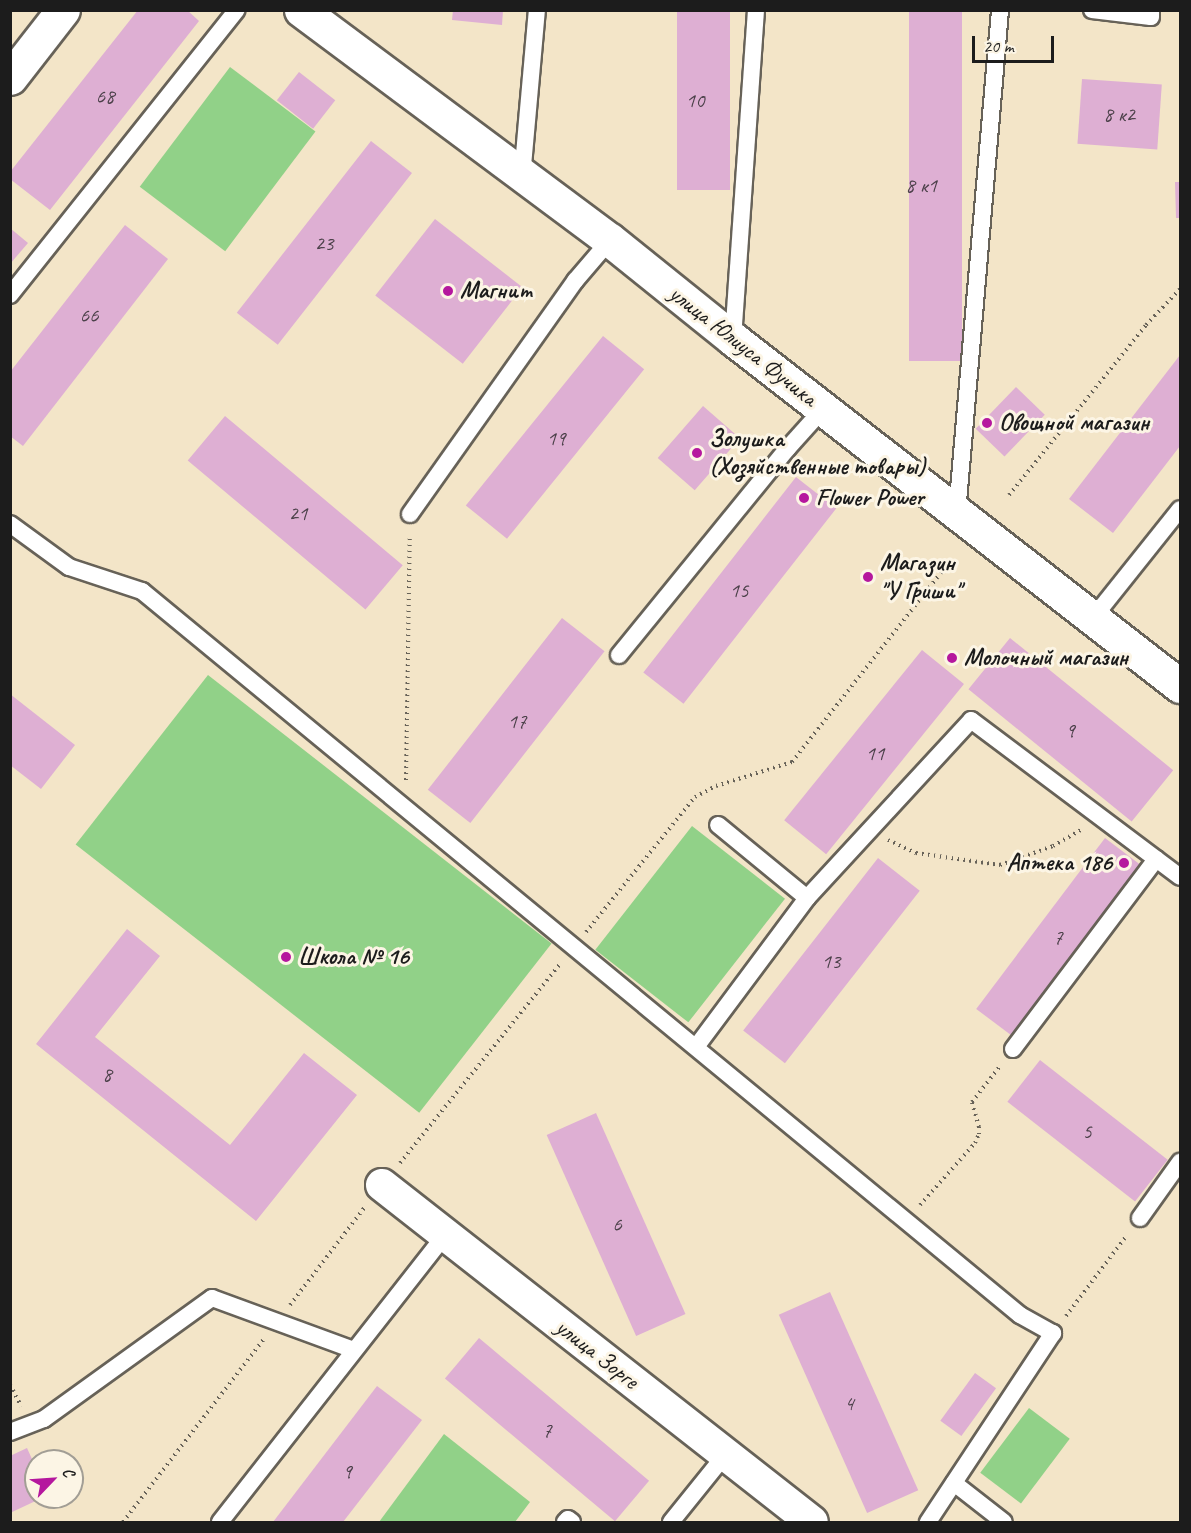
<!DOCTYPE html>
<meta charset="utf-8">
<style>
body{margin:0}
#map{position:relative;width:1191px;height:1533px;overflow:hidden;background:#f3e5c8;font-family:Caveat,sans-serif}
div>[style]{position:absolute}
.green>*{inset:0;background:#91d188;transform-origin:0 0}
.building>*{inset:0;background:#deafd3;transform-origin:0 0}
.path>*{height:4px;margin-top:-2px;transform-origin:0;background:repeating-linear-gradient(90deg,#676258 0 1.5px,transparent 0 6px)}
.roads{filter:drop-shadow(2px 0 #676258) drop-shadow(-2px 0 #676258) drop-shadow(0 2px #676258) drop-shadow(0 -2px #676258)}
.service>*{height:16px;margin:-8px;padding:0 8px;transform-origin:8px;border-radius:8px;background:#fff}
.minor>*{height:32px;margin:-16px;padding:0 16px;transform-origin:16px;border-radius:16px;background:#fff}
.tertiary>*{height:33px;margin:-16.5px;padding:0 16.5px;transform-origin:16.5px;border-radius:16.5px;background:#fff}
.dots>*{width:16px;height:16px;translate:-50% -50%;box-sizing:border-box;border:3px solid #fcf5e5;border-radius:50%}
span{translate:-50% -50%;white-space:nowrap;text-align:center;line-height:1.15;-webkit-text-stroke:6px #fcf5e5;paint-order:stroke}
.number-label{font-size:21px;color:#4c414a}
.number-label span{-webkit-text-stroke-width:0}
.poi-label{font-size:24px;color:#1c1c1c;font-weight:700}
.left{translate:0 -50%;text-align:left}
.right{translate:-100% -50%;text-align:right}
.street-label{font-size:24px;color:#1c1c1c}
.frame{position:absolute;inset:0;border:12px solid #1c1c1c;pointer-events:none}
.north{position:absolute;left:24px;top:1449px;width:60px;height:60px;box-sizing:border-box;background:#fcf5e5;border:2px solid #a29e95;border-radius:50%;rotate:65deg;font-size:16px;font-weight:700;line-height:24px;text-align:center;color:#1c1c1c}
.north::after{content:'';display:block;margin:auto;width:21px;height:27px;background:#b5179e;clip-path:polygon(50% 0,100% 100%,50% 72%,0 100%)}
.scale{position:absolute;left:972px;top:36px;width:82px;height:27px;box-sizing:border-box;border:3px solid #1c1c1c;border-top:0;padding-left:8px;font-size:18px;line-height:21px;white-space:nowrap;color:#1c1c1c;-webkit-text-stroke:4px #fcf5e5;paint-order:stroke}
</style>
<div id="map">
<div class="green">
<div style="left:230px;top:67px;width:107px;height:150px;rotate:37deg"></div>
<div style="left:208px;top:675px;width:436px;height:215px;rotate:38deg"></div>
<div style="left:692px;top:826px;width:118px;height:157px;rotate:38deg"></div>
<div style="left:1029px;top:1408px;width:51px;height:81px;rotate:37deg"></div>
<div style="clip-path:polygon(444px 1434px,530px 1502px,515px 1522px,379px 1522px)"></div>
</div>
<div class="building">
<div style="clip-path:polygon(138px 10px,187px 10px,199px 21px,50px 210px,10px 179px,10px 172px)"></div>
<div style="clip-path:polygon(453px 10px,503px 10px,502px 25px,452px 20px)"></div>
<div style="left:677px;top:10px;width:53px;height:180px"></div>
<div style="left:909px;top:10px;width:53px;height:351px"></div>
<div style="left:299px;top:72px;width:46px;height:36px;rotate:38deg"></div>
<div style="left:1082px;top:79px;width:80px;height:65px;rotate:4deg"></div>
<div style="left:371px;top:141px;width:52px;height:218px;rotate:38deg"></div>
<div style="clip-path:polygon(1175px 182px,1180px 182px,1180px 218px,1176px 218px)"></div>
<div style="left:435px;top:219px;width:111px;height:97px;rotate:38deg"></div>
<div style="clip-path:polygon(125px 225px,168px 259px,23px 446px,10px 436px,10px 372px)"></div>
<div style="clip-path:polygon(10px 228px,28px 243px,10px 264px)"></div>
<div style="left:603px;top:336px;width:53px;height:218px;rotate:39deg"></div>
<div style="clip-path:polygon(1180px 355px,1180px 446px,1113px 533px,1069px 499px)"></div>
<div style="left:1016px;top:387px;width:40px;height:58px;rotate:44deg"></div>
<div style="left:703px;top:406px;width:49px;height:69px;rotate:41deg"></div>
<div style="left:225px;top:416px;width:232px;height:58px;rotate:40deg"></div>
<div style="left:796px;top:477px;width:51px;height:248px;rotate:38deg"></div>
<div style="left:562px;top:618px;width:54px;height:218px;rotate:38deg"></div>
<div style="left:1010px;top:638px;width:210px;height:66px;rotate:39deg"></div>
<div style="left:922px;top:650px;width:54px;height:219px;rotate:39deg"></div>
<div style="clip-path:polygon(10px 694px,75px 745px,41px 789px,10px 765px)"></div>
<div style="left:1105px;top:838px;width:48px;height:214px;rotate:37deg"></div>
<div style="left:878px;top:858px;width:53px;height:219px;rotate:38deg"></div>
<div style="clip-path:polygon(127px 929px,160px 956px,95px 1037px,230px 1145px,304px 1053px,357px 1095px,256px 1221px,36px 1044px)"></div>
<div style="left:1040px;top:1060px;width:162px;height:53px;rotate:38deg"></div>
<div style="left:596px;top:1113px;width:220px;height:54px;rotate:66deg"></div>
<div style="left:830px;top:1292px;width:217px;height:56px;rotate:66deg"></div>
<div style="left:479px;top:1338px;width:222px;height:53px;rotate:40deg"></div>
<div style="left:975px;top:1373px;width:26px;height:59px;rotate:36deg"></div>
<div style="clip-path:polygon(377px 1386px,422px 1420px,343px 1522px,273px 1522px)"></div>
<div style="clip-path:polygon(27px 1448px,36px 1468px,36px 1497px,44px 1497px,10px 1513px,10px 1456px)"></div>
</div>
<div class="path">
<div style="left:1009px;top:495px;width:218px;rotate:-51.1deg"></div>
<div style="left:1146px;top:325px;width:50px;rotate:-46.6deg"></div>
<div style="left:406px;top:780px;width:244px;rotate:-89.1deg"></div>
<div style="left:888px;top:840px;width:31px;rotate:25deg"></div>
<div style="left:916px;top:853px;width:85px;rotate:8.1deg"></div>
<div style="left:1000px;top:865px;width:56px;rotate:-19.7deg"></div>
<div style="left:1053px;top:846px;width:34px;rotate:-30deg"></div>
<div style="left:586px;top:932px;width:174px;rotate:-51.1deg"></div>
<div style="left:695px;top:797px;width:24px;rotate:-28deg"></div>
<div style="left:716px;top:786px;width:80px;rotate:-17.5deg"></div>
<div style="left:792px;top:762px;width:244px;rotate:-51.8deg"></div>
<div style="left:400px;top:1163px;width:257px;rotate:-51.2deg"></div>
<div style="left:920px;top:1205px;width:83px;rotate:-48.4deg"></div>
<div style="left:975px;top:1143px;width:10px;rotate:-66deg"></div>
<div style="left:979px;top:1134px;width:7px;rotate:-90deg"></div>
<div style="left:979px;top:1127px;width:26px;rotate:-106deg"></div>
<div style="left:972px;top:1102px;width:46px;rotate:-52.1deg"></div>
<div style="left:290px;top:1305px;width:123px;rotate:-52.6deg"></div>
<div style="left:1066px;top:1316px;width:101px;rotate:-53deg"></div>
<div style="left:10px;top:1385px;width:24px;rotate:62deg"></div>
<div style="left:123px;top:1522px;width:230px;rotate:-52.4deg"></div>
</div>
<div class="roads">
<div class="service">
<div style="left:1092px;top:10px;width:59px;rotate:6.8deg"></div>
<div style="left:1151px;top:17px;width:7px;rotate:-90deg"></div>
<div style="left:522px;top:177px;width:168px;rotate:-84.9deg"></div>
<div style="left:10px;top:295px;width:364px;rotate:-51.5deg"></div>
<div style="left:733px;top:339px;width:330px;rotate:-86deg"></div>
<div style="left:957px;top:513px;width:505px;rotate:-85.11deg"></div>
<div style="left:410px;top:514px;width:286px;rotate:-54.7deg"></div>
<div style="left:575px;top:281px;width:54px;rotate:-49.5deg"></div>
<div style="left:10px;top:524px;width:73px;rotate:36.1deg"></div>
<div style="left:69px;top:567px;width:77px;rotate:18.2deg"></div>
<div style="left:142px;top:591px;width:1138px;rotate:39.51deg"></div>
<div style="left:1020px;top:1315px;width:38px;rotate:29deg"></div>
<div style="left:1053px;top:1333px;width:227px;rotate:123.5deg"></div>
<div style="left:1093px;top:618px;width:139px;rotate:-51.4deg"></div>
<div style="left:619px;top:655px;width:267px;rotate:-50.8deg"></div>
<div style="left:788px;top:448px;width:52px;rotate:-48.1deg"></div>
<div style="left:807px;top:898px;width:242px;rotate:-47.3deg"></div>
<div style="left:971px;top:720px;width:261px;rotate:36.9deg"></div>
<div style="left:696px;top:1047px;width:186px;rotate:-53.3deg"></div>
<div style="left:807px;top:898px;width:115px;rotate:-140.6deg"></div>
<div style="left:1013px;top:1049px;width:238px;rotate:-53deg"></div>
<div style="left:1140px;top:1218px;width:69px;rotate:-54.5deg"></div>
<div style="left:10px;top:1432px;width:36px;rotate:-21deg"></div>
<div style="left:44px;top:1419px;width:207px;rotate:-35.8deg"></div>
<div style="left:212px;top:1298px;width:151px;rotate:20.1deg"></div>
<div style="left:954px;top:1483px;width:63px;rotate:38deg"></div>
<div style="left:220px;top:1522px;width:365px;rotate:-51.9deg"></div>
<div style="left:565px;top:1522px;width:4px;rotate:-45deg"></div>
<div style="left:568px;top:1519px;width:5px;rotate:37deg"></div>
<div style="left:671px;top:1522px;width:86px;rotate:-51.1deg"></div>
</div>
<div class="minor">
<div style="left:382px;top:1185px;width:546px;rotate:38.09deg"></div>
</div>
<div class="tertiary">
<div style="left:301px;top:10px;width:385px;rotate:36.7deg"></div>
<div style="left:610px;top:240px;width:158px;rotate:38.8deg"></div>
<div style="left:733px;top:339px;width:566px;rotate:37.82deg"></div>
<div style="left:10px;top:78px;width:86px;rotate:-52.1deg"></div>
</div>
</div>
<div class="dots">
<div style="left:448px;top:291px;background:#b5179e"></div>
<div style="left:987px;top:423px;background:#b5179e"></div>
<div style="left:697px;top:453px;background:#b5179e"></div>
<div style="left:804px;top:498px;background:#b5179e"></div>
<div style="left:868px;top:577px;background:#b5179e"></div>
<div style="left:952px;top:658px;background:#b5179e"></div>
<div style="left:1124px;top:863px;background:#b5179e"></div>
<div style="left:286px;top:957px;background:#b5179e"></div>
</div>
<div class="number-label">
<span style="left:105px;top:96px">68</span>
<span style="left:695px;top:100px">10</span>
<span style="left:1119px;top:114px">8 к2</span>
<span style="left:921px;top:185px">8 к1</span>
<span style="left:324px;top:243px">23</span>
<span style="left:89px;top:315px">66</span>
<span style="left:556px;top:438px">19</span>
<span style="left:298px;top:513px">21</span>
<span style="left:739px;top:590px">15</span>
<span style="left:517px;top:721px">17</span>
<span style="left:1070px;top:730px">9</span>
<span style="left:875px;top:753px">11</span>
<span style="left:1058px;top:937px">7</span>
<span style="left:831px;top:961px">13</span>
<span style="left:107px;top:1074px">8</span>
<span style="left:1087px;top:1131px">5</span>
<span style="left:617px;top:1224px">6</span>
<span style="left:849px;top:1403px">4</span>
<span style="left:547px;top:1430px">7</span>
<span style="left:347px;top:1471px">9</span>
</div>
<div class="poi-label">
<span class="left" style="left:460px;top:291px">Магнит</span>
<span class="left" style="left:999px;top:423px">Овощной магазин</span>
<span class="left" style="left:709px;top:453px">Золушка<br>(Хозяйственные товары)</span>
<span class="left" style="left:816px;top:498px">Flower Power</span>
<span class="left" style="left:880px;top:577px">Магазин<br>"У Гриши"</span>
<span class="left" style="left:964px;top:658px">Молочный магазин</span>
<span class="right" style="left:1112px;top:863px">Аптека 186</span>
<span class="left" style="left:298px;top:957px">Школа № 16</span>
</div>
<div class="street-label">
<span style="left:743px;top:346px;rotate:38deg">улица Юлиуса Фучика</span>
<span style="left:597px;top:1354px;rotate:38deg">улица Зорге</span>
</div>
<div class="frame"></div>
<div class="north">С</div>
<div class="scale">20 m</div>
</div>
